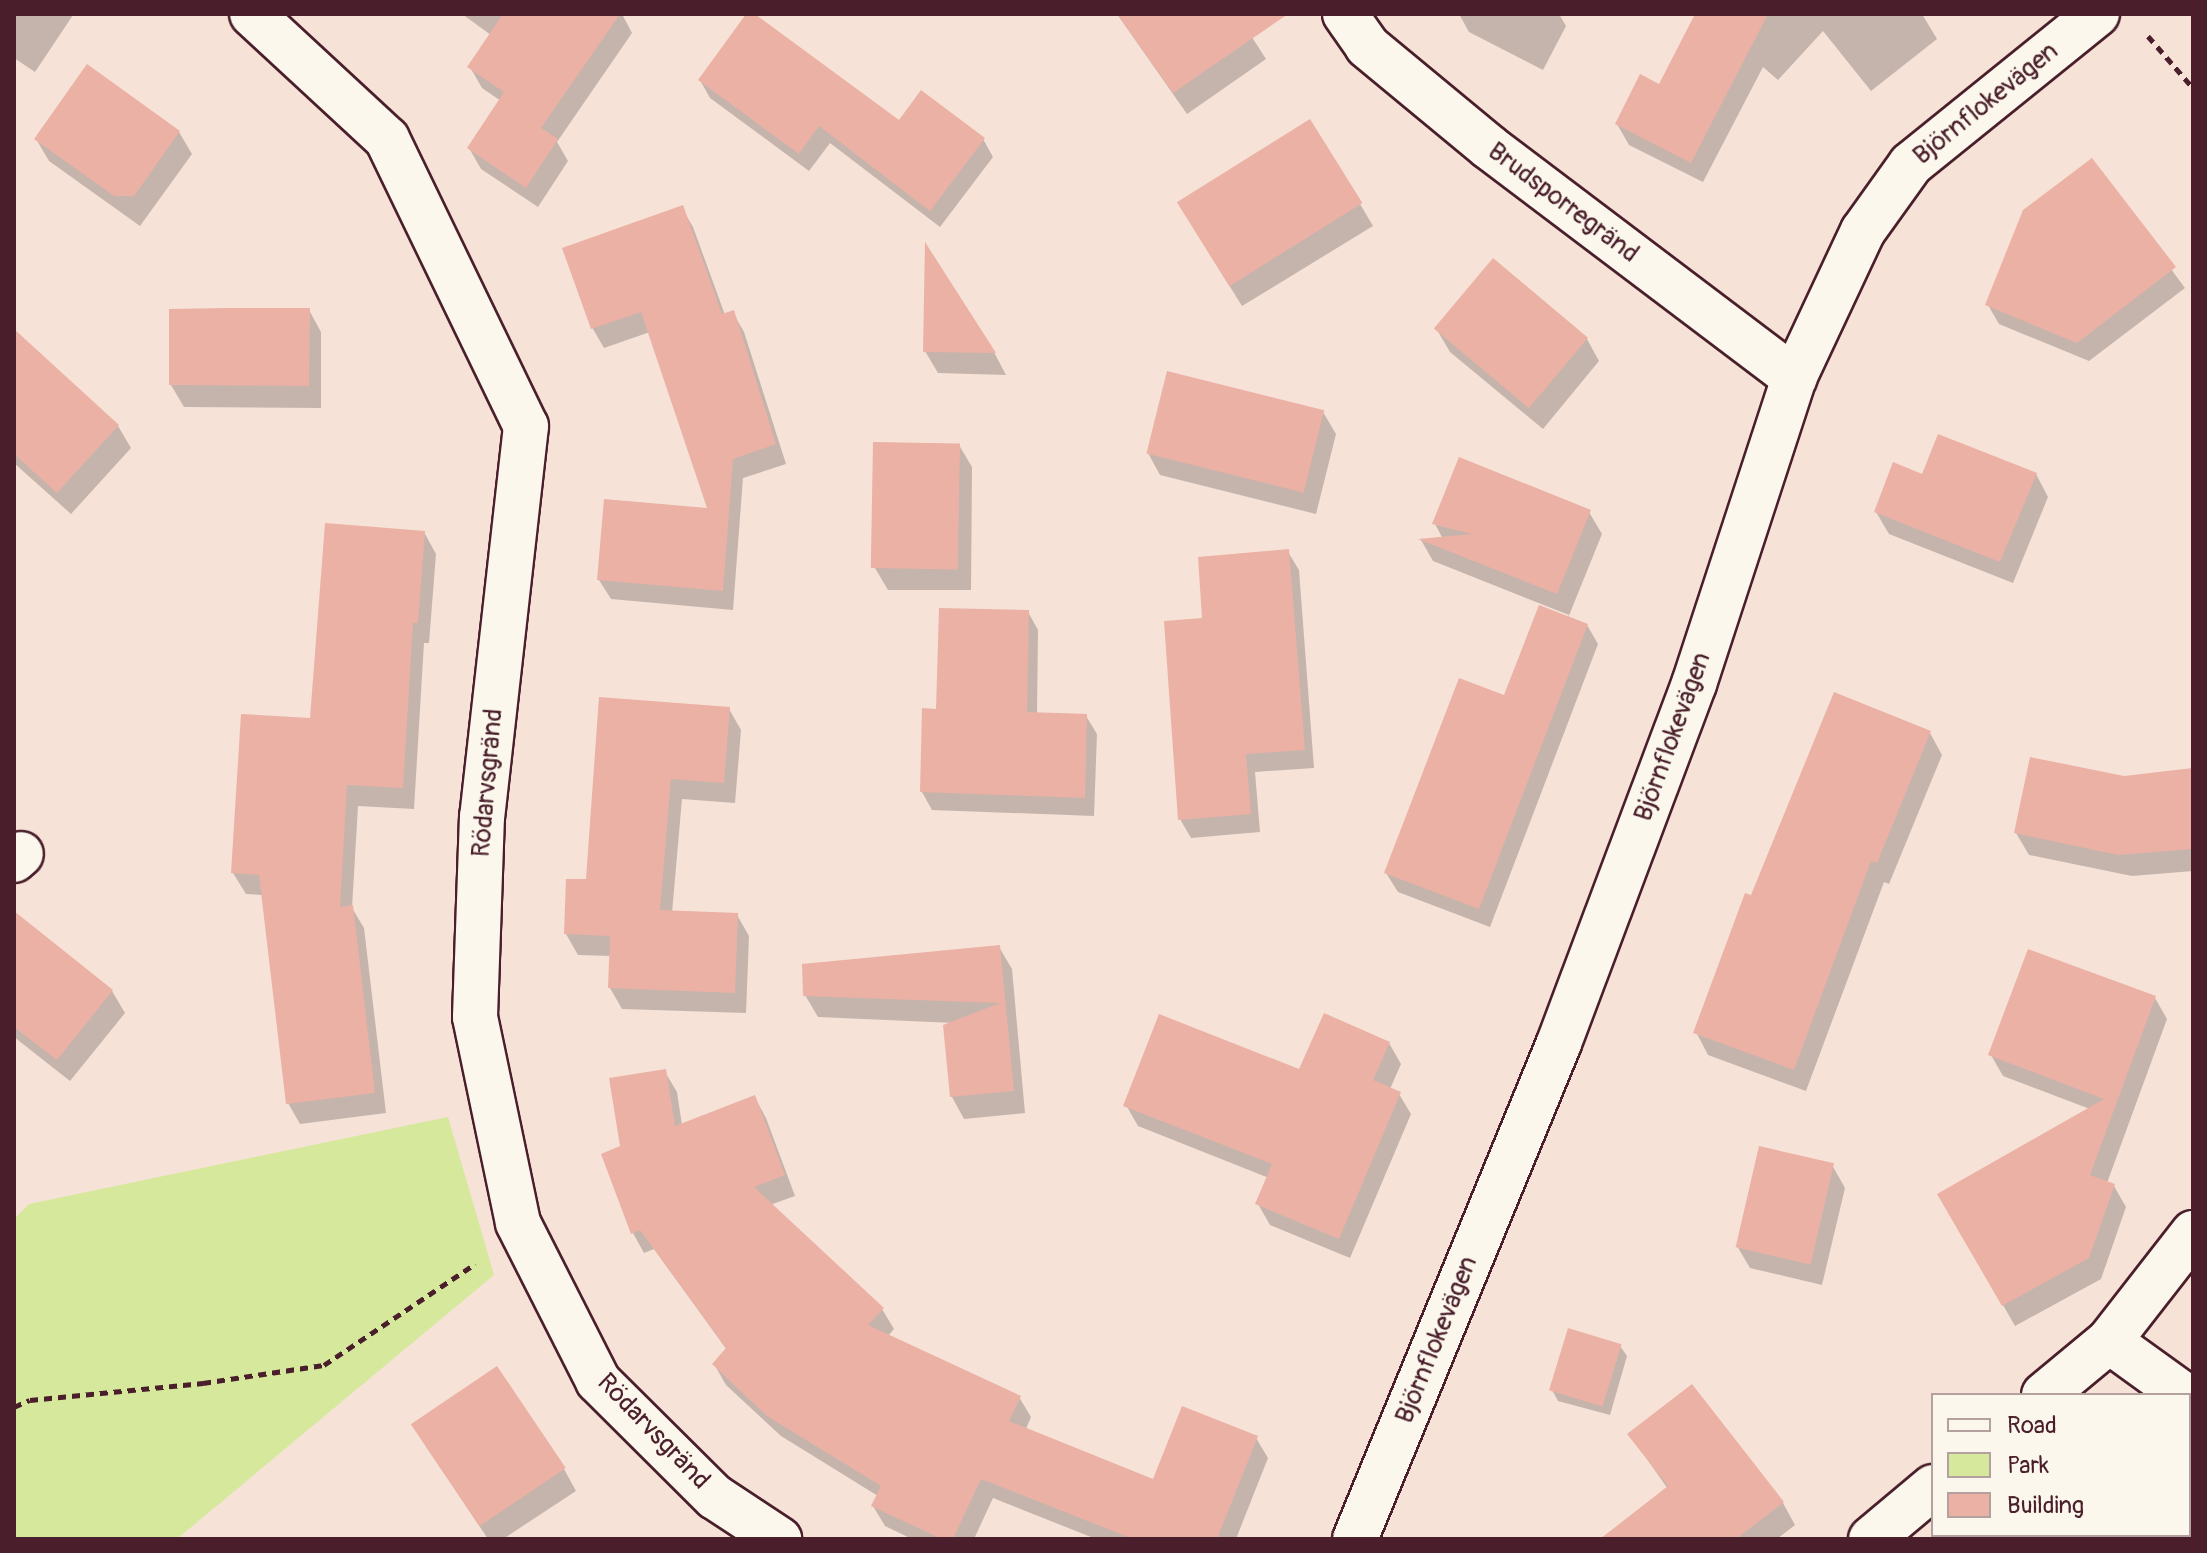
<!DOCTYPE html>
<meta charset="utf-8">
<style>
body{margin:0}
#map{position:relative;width:2207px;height:1553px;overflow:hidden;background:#f6e2d7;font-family:Pangolin,sans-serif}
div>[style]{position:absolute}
.green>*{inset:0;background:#d6e89c}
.shadow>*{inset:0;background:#0003}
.building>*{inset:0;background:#ebb1a5;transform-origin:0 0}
.path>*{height:5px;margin-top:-2.5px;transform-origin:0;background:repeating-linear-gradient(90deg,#4a1f2b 0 8px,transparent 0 14px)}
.roads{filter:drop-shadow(2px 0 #4a1f2b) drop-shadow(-2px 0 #4a1f2b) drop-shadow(0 2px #4a1f2b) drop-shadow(0 -2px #4a1f2b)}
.minor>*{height:44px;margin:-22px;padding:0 22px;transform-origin:22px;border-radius:22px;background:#fbf7ec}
span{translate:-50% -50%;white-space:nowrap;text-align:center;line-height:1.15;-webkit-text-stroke:8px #fbf7ec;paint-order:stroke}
.street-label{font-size:26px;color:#4a1f2b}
.frame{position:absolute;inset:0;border:16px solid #4a1f2b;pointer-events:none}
.legend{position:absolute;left:1931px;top:1393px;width:260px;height:144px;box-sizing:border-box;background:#fbf7ec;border:2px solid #b4a19f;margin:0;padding:10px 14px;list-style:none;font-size:24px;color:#4a1f2b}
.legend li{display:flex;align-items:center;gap:16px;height:40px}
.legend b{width:40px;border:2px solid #b4a19f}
</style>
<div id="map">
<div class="green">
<div style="clip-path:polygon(448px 1117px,494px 1275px,177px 1539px,14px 1539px,14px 1219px,29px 1204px)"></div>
</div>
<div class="shadow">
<div style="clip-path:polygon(14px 14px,73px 15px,35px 72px,14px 58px)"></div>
<div style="clip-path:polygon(462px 14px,622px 14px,632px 33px,557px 142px,568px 161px,538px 207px,481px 169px,469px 148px,501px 101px,482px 88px,470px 67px,491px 35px)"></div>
<div style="clip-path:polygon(749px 14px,899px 122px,983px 139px,993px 157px,940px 227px,830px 143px,809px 171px,710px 98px,700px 80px)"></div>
<div style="clip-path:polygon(1117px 14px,1237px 14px,1266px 59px,1187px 114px)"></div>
<div style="clip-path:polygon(1459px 14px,1559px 14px,1566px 26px,1543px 70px,1469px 32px)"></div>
<div style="clip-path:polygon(1698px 14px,1922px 14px,1937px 39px,1871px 91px,1823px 31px,1778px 80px,1763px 67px,1703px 182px,1629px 145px,1617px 124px,1660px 87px)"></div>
<div style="clip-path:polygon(179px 132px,192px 154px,140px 226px,49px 161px,36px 139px)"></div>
<div style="clip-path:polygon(2091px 161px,2185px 288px,2089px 361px,1999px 324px,1988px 305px)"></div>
<div style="clip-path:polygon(1360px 204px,1373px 226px,1242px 306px,1191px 224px)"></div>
<div style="clip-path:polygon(682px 208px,693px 227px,725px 315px,733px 313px,744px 332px,786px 464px,743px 478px,733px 610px,611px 599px,599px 580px,710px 510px,650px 332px,604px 348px,593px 329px,565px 249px)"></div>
<div style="clip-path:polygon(926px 249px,995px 354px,1006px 375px,938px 373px,925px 351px)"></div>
<div style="clip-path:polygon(309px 310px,321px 332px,321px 408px,184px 407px,171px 385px)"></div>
<div style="clip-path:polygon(1437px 330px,1587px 339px,1599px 361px,1543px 429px,1450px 352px)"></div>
<div style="clip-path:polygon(14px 341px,118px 426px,131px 448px,71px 514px,14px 463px)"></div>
<div style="clip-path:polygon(1323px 412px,1336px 434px,1316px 514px,1160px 475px,1148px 453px)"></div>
<div style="clip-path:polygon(959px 445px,972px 467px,971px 590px,888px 590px,875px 568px)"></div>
<div style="clip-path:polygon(2036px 474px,2048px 497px,2013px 583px,1889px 534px,1876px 512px,1924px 476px)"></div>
<div style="clip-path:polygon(1589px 512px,1602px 534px,1568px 618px,1587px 625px,1598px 644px,1490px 927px,1398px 892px,1386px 873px,1505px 697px,1569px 615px,1433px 561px,1421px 540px,1443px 539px,1435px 524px)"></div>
<div style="clip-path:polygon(424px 532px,436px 554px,429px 643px,424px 643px,414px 809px,358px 806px,352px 908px,364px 928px,386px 1113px,300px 1124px,288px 1103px,263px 895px,246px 894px,233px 873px,312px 720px)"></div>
<div style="clip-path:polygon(1288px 552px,1299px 570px,1314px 768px,1255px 772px,1260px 832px,1191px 838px,1180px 819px,1205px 620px)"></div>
<div style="clip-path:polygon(1028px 612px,1038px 630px,1037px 714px,1086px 716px,1097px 734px,1094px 816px,932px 810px,922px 792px,938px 711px)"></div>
<div style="clip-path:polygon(600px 699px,729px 709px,741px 730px,735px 803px,682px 799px,672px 913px,737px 915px,749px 936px,746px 1013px,622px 1009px,610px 988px,612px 956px,578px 955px,566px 934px,587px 881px)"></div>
<div style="clip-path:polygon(1930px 733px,1942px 755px,1889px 884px,1884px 882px,1806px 1091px,1708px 1055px,1696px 1032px,1752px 898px)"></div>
<div style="clip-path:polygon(2193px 770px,2193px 871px,2132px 876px,2029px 855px,2016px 833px)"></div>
<div style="clip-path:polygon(999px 947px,1012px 969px,1025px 1113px,964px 1119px,952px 1097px,954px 1023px,818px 1017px,805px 995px)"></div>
<div style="clip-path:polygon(14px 951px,112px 991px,125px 1013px,70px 1081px,14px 1037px)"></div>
<div style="clip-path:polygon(2155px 998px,2167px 1019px,2107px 1183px,2114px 1186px,2126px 1207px,2101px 1279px,2015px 1326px,1940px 1195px,2090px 1109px,2003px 1076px,1991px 1055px)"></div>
<div style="clip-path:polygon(1389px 1043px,1401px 1064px,1390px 1089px,1399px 1094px,1411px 1114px,1350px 1258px,1270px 1225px,1258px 1204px,1269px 1178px,1138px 1126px,1126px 1105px,1300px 1072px)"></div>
<div style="clip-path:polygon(665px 1072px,677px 1092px,682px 1125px,755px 1098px,766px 1118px,795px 1196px,770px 1205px,882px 1309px,894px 1329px,888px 1336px,1019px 1397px,1031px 1417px,1026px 1429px,1154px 1482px,1256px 1438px,1268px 1458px,1236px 1539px,1096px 1539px,993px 1498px,974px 1539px,912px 1539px,885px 1526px,873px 1506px,878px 1496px,781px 1436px,726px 1385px,714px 1364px,727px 1350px,654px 1249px,644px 1253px,633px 1233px,622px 1148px)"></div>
<div style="clip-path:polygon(1832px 1165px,1845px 1188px,1822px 1285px,1750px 1268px,1737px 1246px)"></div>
<div style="clip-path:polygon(1620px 1346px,1627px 1356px,1610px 1415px,1558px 1401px,1552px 1390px)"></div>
<div style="clip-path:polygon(1630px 1435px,1783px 1503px,1795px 1525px,1777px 1539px,1644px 1539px,1668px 1489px)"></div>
<div style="clip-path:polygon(425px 1445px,564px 1469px,576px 1491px,503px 1539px,488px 1539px)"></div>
<div style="clip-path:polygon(2189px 1533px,2193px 1539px,2057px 1539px,2062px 1535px)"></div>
</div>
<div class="building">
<div style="clip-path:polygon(503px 14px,620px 14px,541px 128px,558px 139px,526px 188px,467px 148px,504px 92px,467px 67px)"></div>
<div style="clip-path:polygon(746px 14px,755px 14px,899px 120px,921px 90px,985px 138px,930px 211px,819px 126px,799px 154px,698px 80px)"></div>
<div style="clip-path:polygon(1117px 14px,1288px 14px,1173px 93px)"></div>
<div style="clip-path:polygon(1695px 14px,1768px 14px,1691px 163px,1615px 124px,1640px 74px,1659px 84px)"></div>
<div style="clip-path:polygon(87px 64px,180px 131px,134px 196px,114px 196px,34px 139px)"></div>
<div style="left:1310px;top:119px;width:99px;height:157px;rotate:58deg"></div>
<div style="clip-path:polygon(2092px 158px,2176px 267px,2077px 343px,1985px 305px,2023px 210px)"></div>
<div style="clip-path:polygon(683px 205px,722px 314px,734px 310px,776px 444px,733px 459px,723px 591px,597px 580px,604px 499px,707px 508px,641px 312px,591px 329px,562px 248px)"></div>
<div style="clip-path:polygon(925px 242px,996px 353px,923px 352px)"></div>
<div style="left:1493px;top:258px;width:124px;height:92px;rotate:40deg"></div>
<div style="clip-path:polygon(225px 308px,310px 308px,309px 386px,169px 385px,169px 309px)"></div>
<div style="clip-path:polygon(14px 329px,119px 425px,57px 493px,14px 454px)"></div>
<div style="left:1167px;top:371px;width:162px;height:85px;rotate:14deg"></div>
<div style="clip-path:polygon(1938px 434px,2037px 473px,2000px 562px,1874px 512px,1893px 462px,1922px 474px)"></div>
<div style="left:873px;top:442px;width:87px;height:126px;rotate:1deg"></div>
<div style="clip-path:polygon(1459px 457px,1591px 510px,1557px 594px,1418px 539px,1472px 534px,1432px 524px)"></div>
<div style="clip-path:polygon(325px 523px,425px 531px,418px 623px,413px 623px,403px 788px,347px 785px,340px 907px,353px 905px,375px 1093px,286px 1104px,259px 875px,231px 873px,241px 714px,310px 718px)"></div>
<div style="clip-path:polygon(1289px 549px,1305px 750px,1246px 754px,1251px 814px,1178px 820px,1164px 621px,1202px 618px,1198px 557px)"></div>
<div style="clip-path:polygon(1539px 605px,1588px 624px,1479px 909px,1384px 873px,1459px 678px,1504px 695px)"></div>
<div style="clip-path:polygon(939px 608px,1029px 610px,1027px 712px,1087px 714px,1085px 798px,920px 792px,922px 708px,936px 709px)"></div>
<div style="clip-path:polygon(1834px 692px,1931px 731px,1877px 863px,1871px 861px,1794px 1070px,1693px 1033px,1745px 893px,1751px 895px)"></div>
<div style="clip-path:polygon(599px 697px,730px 707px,724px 783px,671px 779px,660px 910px,738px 913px,735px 993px,608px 988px,610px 936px,564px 934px,566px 879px,586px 879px)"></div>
<div style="clip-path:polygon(2030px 757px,2124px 776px,2193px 768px,2193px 849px,2118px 855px,2014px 833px)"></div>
<div style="clip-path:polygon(14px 911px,113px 990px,57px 1060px,14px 1027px)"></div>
<div style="clip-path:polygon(1000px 945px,1014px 1091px,950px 1097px,943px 1025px,1000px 1003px,803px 996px,802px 964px)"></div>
<div style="clip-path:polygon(2028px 949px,2156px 996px,2090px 1175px,2115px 1184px,2089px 1258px,2002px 1306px,1937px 1194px,2104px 1099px,1988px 1055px)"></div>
<div style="clip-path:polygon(1324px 1013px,1390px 1042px,1373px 1080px,1401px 1092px,1339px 1239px,1255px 1204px,1272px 1164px,1123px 1106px,1159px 1014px,1299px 1069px)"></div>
<div style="clip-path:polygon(666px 1069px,675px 1126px,755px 1095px,785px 1175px,754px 1187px,884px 1308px,868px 1325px,1021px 1396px,1009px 1421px,1153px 1479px,1182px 1406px,1258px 1436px,1217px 1539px,1133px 1539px,981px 1479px,953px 1539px,942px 1539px,871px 1506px,881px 1486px,767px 1416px,712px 1364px,726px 1348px,640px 1230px,631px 1234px,601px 1154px,620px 1146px,609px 1078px)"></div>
<div style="left:1759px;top:1146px;width:77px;height:104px;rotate:13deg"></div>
<div style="left:1568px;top:1328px;width:56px;height:65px;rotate:17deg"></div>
<div style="left:497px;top:1366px;width:123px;height:104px;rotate:56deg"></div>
<div style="clip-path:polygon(1692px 1384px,1784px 1502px,1736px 1539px,1600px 1539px,1668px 1486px,1627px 1434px)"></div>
</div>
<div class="path">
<div style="left:2148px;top:36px;width:69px;rotate:49.1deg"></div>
<div style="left:14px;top:1407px;width:17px;rotate:-24deg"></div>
<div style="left:30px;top:1400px;width:174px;rotate:-5.6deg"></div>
<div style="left:203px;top:1383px;width:122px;rotate:-8.5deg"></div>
<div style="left:324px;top:1365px;width:182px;rotate:-33.8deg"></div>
</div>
<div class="roads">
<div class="minor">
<div style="left:252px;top:14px;width:184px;rotate:42.8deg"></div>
<div style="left:387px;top:139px;width:319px;rotate:64.2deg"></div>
<div style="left:526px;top:426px;width:392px;rotate:96.4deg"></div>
<div style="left:482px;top:816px;width:201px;rotate:92deg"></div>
<div style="left:475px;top:1017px;width:210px;rotate:78.2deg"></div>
<div style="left:518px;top:1223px;width:177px;rotate:63.1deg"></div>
<div style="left:598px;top:1381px;width:165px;rotate:44.8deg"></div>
<div style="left:715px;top:1497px;width:77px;rotate:33.3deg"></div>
<div style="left:1345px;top:14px;width:39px;rotate:55deg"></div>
<div style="left:1367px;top:46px;width:158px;rotate:39.6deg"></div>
<div style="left:1489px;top:147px;width:383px;rotate:37.1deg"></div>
<div style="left:14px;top:860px;width:9px;rotate:-41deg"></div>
<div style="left:2109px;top:1341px;width:92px;rotate:35.8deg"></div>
<div style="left:2044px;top:1395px;width:85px;rotate:-39.7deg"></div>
<div style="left:2109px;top:1341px;width:137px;rotate:-52.1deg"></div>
<div style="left:1355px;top:1539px;width:536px;rotate:-67.64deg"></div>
<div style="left:1559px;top:1043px;width:384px;rotate:-69.4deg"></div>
<div style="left:1694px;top:684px;width:322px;rotate:-71.9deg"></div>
<div style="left:1794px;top:378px;width:162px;rotate:-64.9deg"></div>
<div style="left:1863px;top:231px;width:82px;rotate:-54.4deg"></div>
<div style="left:1911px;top:164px;width:239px;rotate:-38.9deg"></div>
<div style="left:1871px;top:1539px;width:81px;rotate:-40deg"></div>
</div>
</div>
<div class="street-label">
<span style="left:1986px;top:104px;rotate:-39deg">Björnflokevägen</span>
<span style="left:1563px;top:203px;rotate:37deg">Brudsporregränd</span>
<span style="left:1673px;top:737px;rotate:-70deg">Björnflokevägen</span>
<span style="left:488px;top:783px;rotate:-85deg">Rödarvsgränd</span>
<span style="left:1437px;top:1340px;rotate:-68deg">Björnflokevägen</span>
<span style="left:653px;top:1432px;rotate:46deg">Rödarvsgränd</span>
</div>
<div class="frame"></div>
<ul class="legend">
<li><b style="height:10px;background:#fbf7ec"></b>Road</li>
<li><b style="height:22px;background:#d6e89c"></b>Park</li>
<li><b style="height:22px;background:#ebb1a5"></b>Building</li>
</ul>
</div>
